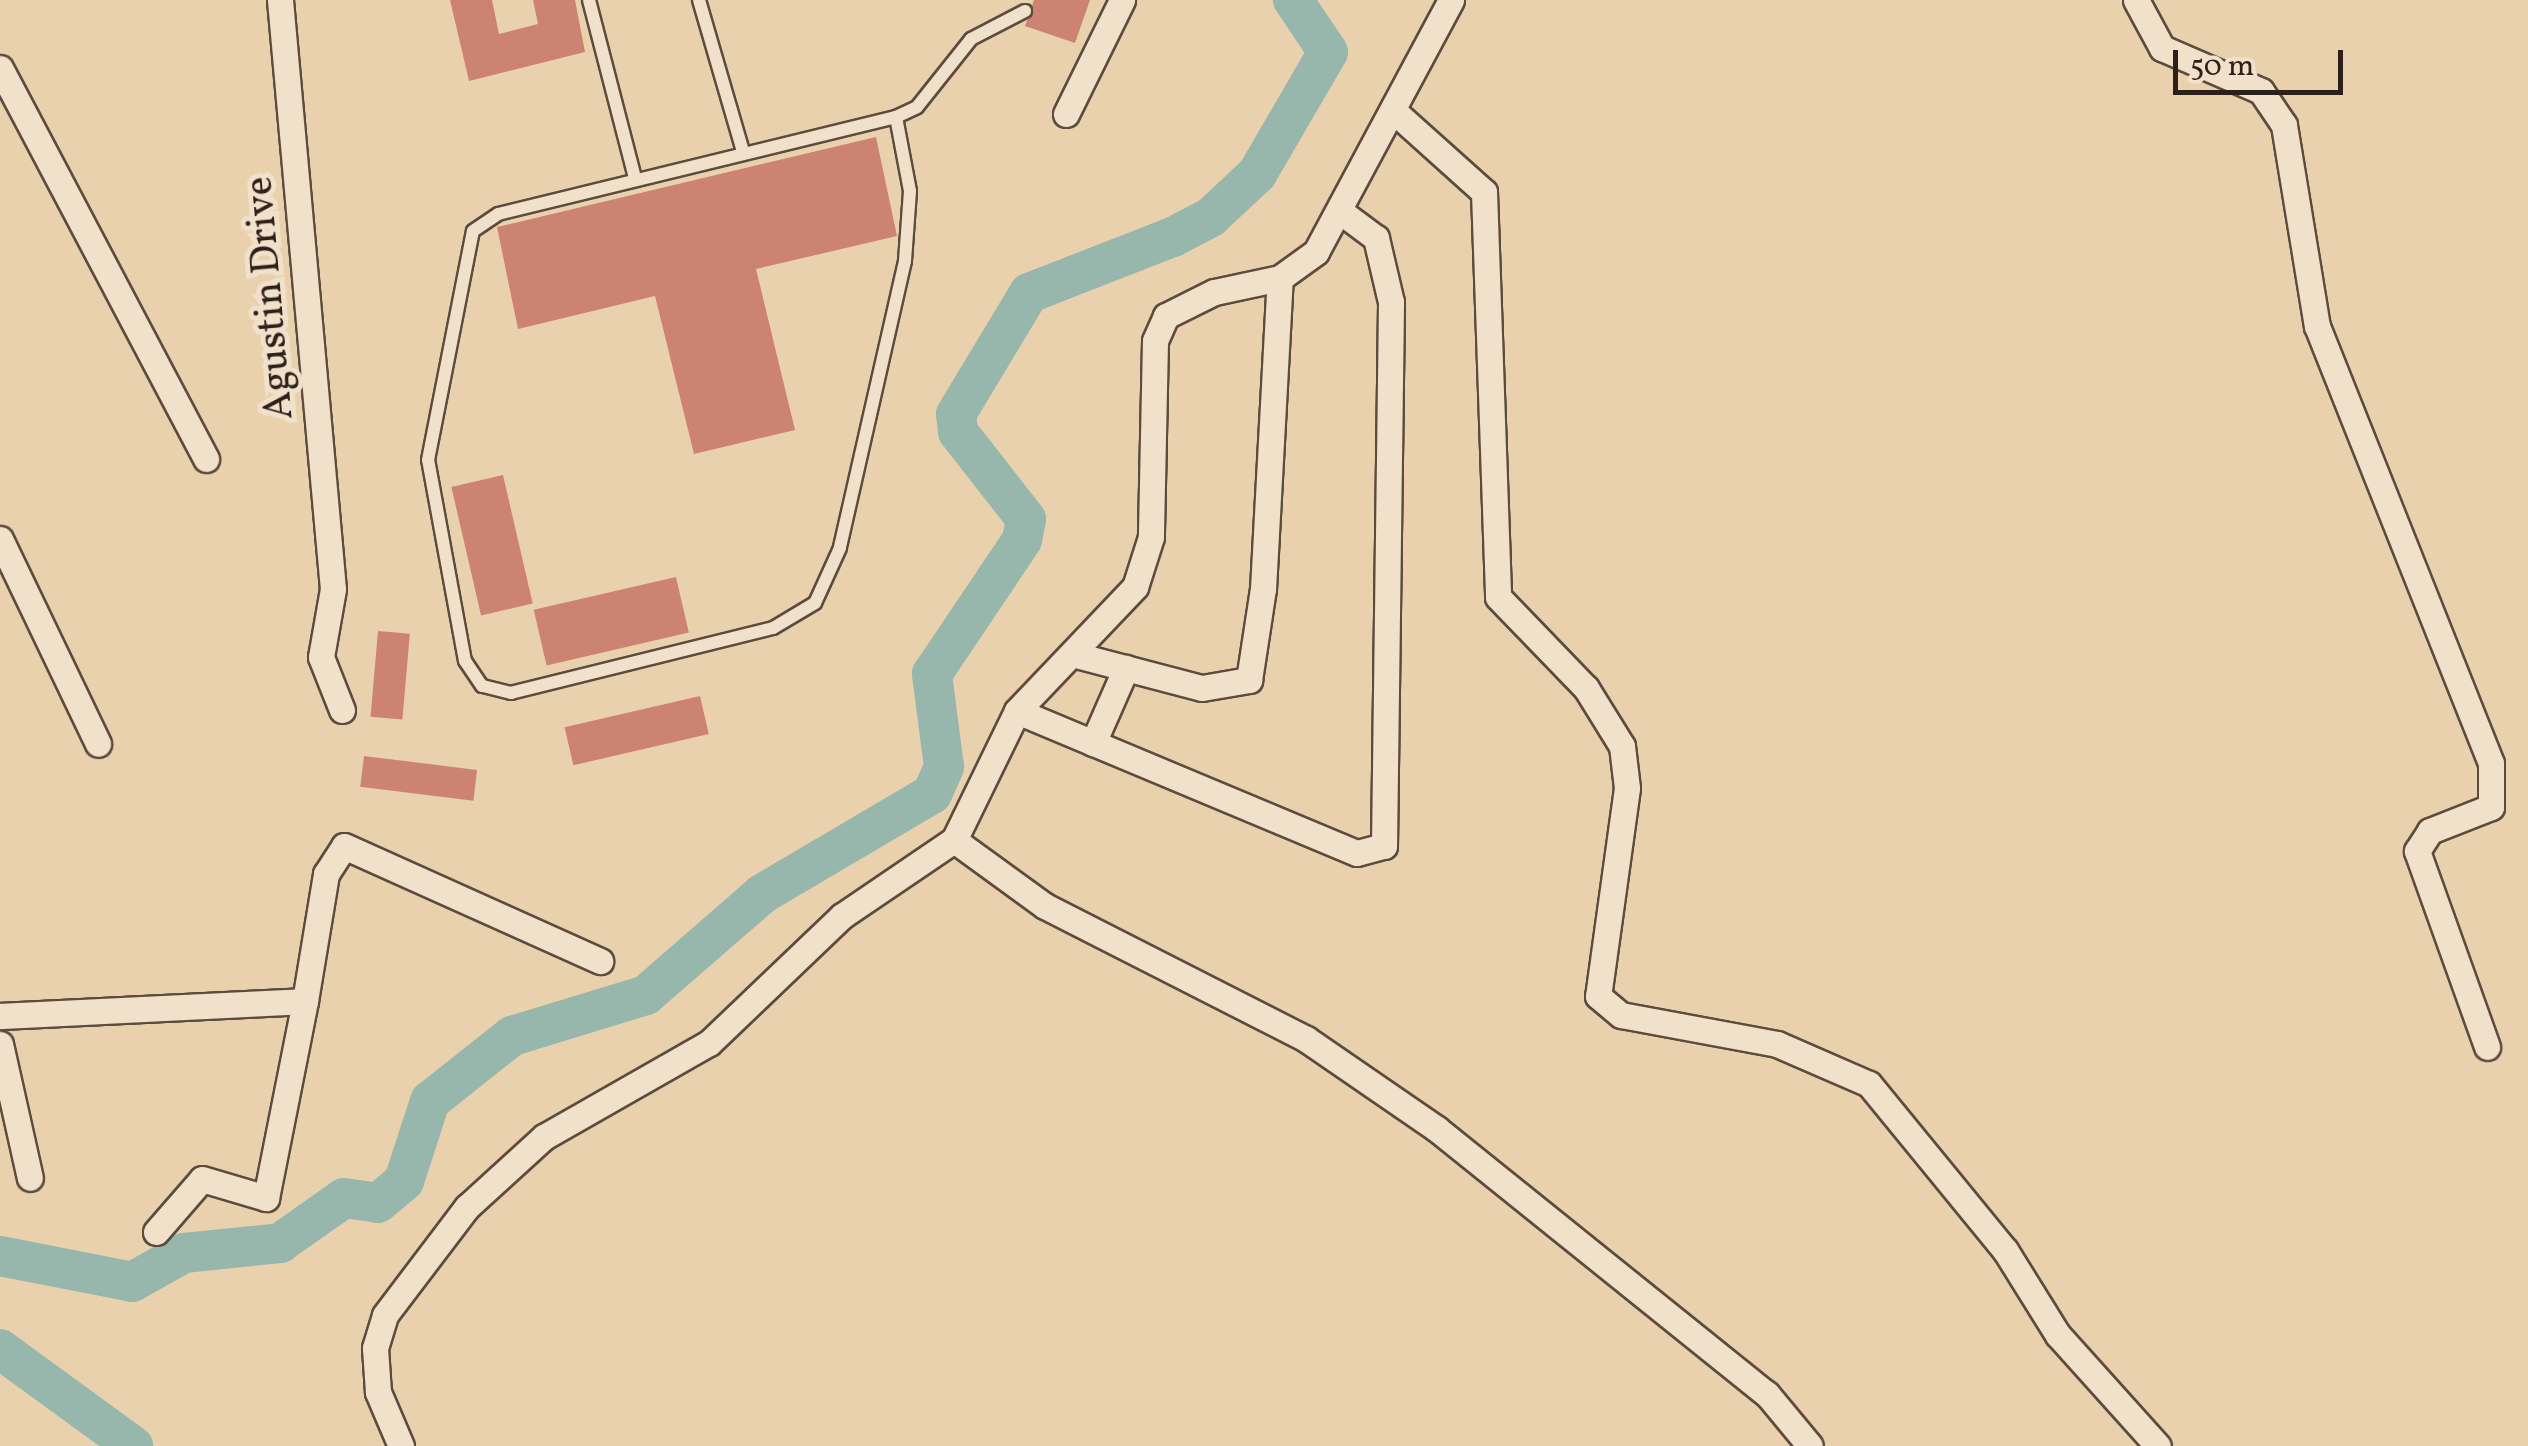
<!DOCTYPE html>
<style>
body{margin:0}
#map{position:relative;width:2528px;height:1446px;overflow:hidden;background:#ead1ae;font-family:Vollkorn,serif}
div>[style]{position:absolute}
.river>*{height:40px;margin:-20px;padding:0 20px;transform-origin:20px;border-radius:20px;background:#98b7ac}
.building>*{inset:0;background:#cd8372;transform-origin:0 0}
.roads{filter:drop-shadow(2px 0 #5c4c3e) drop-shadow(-2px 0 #5c4c3e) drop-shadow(0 2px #5c4c3e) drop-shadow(0 -2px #5c4c3e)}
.service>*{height:12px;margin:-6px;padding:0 6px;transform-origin:6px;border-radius:6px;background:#f1e1ca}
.minor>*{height:25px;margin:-12.5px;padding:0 12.5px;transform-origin:12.5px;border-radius:12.5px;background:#f1e1ca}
span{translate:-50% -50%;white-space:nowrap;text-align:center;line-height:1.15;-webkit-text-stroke:10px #f1e1ca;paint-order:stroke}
.street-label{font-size:40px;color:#2d1f19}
.scale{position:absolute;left:2173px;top:50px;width:170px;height:45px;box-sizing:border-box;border:5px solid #2d1f19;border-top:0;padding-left:12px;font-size:30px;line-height:35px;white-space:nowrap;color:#2d1f19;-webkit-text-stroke:8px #f1e1ca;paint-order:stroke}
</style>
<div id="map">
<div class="river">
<div style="left:0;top:1256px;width:135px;rotate:11.1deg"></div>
<div style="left:132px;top:1282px;width:60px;rotate:-29.1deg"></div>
<div style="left:184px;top:1253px;width:97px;rotate:-5.9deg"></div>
<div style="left:280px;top:1243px;width:78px;rotate:-35.1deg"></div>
<div style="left:344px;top:1198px;width:34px;rotate:8deg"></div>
<div style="left:378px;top:1203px;width:34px;rotate:-40deg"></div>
<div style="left:404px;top:1181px;width:84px;rotate:-72deg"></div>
<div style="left:430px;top:1101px;width:105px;rotate:-38.4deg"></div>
<div style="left:512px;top:1036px;width:140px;rotate:-17deg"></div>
<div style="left:646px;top:995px;width:154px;rotate:-41deg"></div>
<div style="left:762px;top:894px;width:197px;rotate:-30.5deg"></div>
<div style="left:932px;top:794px;width:30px;rotate:-66deg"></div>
<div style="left:944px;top:767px;width:94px;rotate:-97.4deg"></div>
<div style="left:932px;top:674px;width:161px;rotate:-56.1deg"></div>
<div style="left:1022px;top:540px;width:21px;rotate:-79deg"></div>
<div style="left:1026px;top:519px;width:110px;rotate:-128deg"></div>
<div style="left:958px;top:432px;width:18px;rotate:-96deg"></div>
<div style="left:956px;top:414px;width:141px;rotate:-58.9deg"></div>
<div style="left:1029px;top:293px;width:155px;rotate:-21.3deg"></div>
<div style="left:1173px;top:237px;width:43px;rotate:-27.8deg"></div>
<div style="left:1211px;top:217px;width:63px;rotate:-43.1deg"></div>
<div style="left:1257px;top:174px;width:141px;rotate:-59.8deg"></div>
<div style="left:1328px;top:52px;width:63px;rotate:-123.9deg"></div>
<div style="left:0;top:1349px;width:165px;rotate:36.1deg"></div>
</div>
<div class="building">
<div style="clip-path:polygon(450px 0,492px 0,499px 34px,538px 24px,533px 0,575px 0,585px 52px,469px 81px)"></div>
<div style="clip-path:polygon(1034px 0,1090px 0,1075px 43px,1025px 26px)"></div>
<div style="clip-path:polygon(876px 137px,897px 236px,756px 269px,795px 430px,694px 454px,655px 296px,518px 329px,497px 227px)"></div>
<div style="left:503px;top:475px;width:132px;height:53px;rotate:77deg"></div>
<div style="left:676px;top:577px;width:57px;height:146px;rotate:77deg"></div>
<div style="left:378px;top:631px;width:32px;height:86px;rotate:5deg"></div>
<div style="left:700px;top:696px;width:39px;height:139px;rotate:77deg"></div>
<div style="left:364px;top:756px;width:114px;height:31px;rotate:7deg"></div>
</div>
<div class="roads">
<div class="service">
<div style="left:589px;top:0;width:184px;rotate:75.5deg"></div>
<div style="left:699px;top:0;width:157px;rotate:73.8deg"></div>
<div style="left:896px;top:117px;width:75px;rotate:79.3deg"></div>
<div style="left:910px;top:191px;width:70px;rotate:94.1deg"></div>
<div style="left:905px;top:261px;width:294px;rotate:102.8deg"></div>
<div style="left:840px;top:548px;width:60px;rotate:114.4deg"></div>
<div style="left:815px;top:603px;width:49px;rotate:149.2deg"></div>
<div style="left:773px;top:628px;width:270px;rotate:166.1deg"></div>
<div style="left:511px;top:693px;width:30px;rotate:-166deg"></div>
<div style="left:482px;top:686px;width:30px;rotate:-124deg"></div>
<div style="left:465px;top:661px;width:204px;rotate:-100.4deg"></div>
<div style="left:428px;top:460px;width:233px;rotate:-78.9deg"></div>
<div style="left:473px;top:231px;width:30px;rotate:-34deg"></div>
<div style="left:498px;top:214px;width:410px;rotate:-13.7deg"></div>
<div style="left:896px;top:117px;width:23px;rotate:-25deg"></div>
<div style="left:917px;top:107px;width:87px;rotate:-51.5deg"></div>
<div style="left:971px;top:39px;width:61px;rotate:-27.4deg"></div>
</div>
<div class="minor">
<div style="left:280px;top:0;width:591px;rotate:84.86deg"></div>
<div style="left:333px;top:589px;width:69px;rotate:100deg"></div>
<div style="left:321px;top:657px;width:57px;rotate:68.4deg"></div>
<div style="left:1451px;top:0;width:286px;rotate:118.2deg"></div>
<div style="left:1316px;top:252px;width:44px;rotate:144.2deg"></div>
<div style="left:1280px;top:278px;width:67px;rotate:168deg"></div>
<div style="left:1214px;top:292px;width:54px;rotate:153.4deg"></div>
<div style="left:1166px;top:316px;width:27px;rotate:114deg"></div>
<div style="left:1155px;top:341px;width:196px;rotate:91.2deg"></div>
<div style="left:1151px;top:537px;width:52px;rotate:107.7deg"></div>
<div style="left:1135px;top:587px;width:171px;rotate:133.6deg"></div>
<div style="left:1017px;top:711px;width:144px;rotate:116deg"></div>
<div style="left:954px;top:840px;width:112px;rotate:36deg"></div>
<div style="left:1045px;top:906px;width:293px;rotate:27deg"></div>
<div style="left:1306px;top:1039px;width:159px;rotate:34.5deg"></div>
<div style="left:1437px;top:1129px;width:423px;rotate:38.8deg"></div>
<div style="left:1767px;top:1394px;width:67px;rotate:50.4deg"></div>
<div style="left:2136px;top:0;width:55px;rotate:61.6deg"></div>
<div style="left:2162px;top:48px;width:108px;rotate:23.5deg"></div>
<div style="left:2261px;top:91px;width:41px;rotate:55.9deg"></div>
<div style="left:2284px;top:125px;width:204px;rotate:80.7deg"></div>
<div style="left:2317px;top:326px;width:470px;rotate:68.3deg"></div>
<div style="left:2491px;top:763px;width:44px;rotate:90deg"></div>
<div style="left:2491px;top:807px;width:66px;rotate:158.5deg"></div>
<div style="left:2430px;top:831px;width:24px;rotate:123deg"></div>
<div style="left:2417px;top:851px;width:208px;rotate:70.3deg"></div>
<div style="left:0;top:68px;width:442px;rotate:62.2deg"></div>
<div style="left:1066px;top:114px;width:127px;rotate:-63.8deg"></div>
<div style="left:1397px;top:114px;width:117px;rotate:41.9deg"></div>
<div style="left:1484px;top:192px;width:405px;rotate:88deg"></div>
<div style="left:1498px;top:597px;width:127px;rotate:46deg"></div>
<div style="left:1586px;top:688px;width:68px;rotate:58.2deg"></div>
<div style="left:1622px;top:746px;width:42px;rotate:83.2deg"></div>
<div style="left:1627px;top:788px;width:210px;rotate:97.9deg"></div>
<div style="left:1598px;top:996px;width:30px;rotate:40deg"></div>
<div style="left:1621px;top:1015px;width:159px;rotate:10.5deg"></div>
<div style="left:1777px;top:1044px;width:100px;rotate:23.5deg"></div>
<div style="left:1869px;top:1084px;width:215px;rotate:50.7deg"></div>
<div style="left:2005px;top:1250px;width:100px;rotate:58.1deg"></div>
<div style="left:2058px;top:1335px;width:149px;rotate:48deg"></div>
<div style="left:0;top:539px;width:227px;rotate:64.4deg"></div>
<div style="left:1072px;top:654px;width:134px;rotate:14.7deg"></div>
<div style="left:1202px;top:688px;width:48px;rotate:-9.7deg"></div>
<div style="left:1249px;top:680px;width:92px;rotate:-81.3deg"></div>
<div style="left:1263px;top:589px;width:311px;rotate:-86.9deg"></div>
<div style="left:1017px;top:711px;width:368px;rotate:22.7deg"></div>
<div style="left:1357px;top:853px;width:28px;rotate:-15deg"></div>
<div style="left:1384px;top:846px;width:544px;rotate:-89.26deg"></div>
<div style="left:1391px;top:302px;width:66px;rotate:-103.2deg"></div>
<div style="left:1376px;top:238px;width:44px;rotate:-143.4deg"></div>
<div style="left:1093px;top:743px;width:82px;rotate:-66.3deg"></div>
<div style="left:0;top:1016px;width:305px;rotate:-2.8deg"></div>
<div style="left:305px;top:1001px;width:129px;rotate:-80.6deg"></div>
<div style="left:326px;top:874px;width:33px;rotate:-57deg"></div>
<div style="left:344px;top:846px;width:281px;rotate:24.2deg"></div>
<div style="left:0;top:1044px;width:137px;rotate:77.4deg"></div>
<div style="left:156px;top:1232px;width:70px;rotate:-49deg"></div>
<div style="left:202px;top:1179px;width:67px;rotate:16.5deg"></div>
<div style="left:266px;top:1198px;width:201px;rotate:-78.8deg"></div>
<div style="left:401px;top:1446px;width:59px;rotate:-113.1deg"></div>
<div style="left:378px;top:1392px;width:44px;rotate:-93.9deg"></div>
<div style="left:375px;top:1348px;width:34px;rotate:-73deg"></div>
<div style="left:385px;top:1315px;width:136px;rotate:-52.8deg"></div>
<div style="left:467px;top:1207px;width:104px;rotate:-42.3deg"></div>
<div style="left:544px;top:1137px;width:190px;rotate:-29.7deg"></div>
<div style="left:709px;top:1043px;width:184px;rotate:-43.7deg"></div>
<div style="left:842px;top:916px;width:135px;rotate:-34.2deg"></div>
</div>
</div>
<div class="street-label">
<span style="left:271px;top:298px;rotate:-95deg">Agustin Drive</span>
</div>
<div class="scale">50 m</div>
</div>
